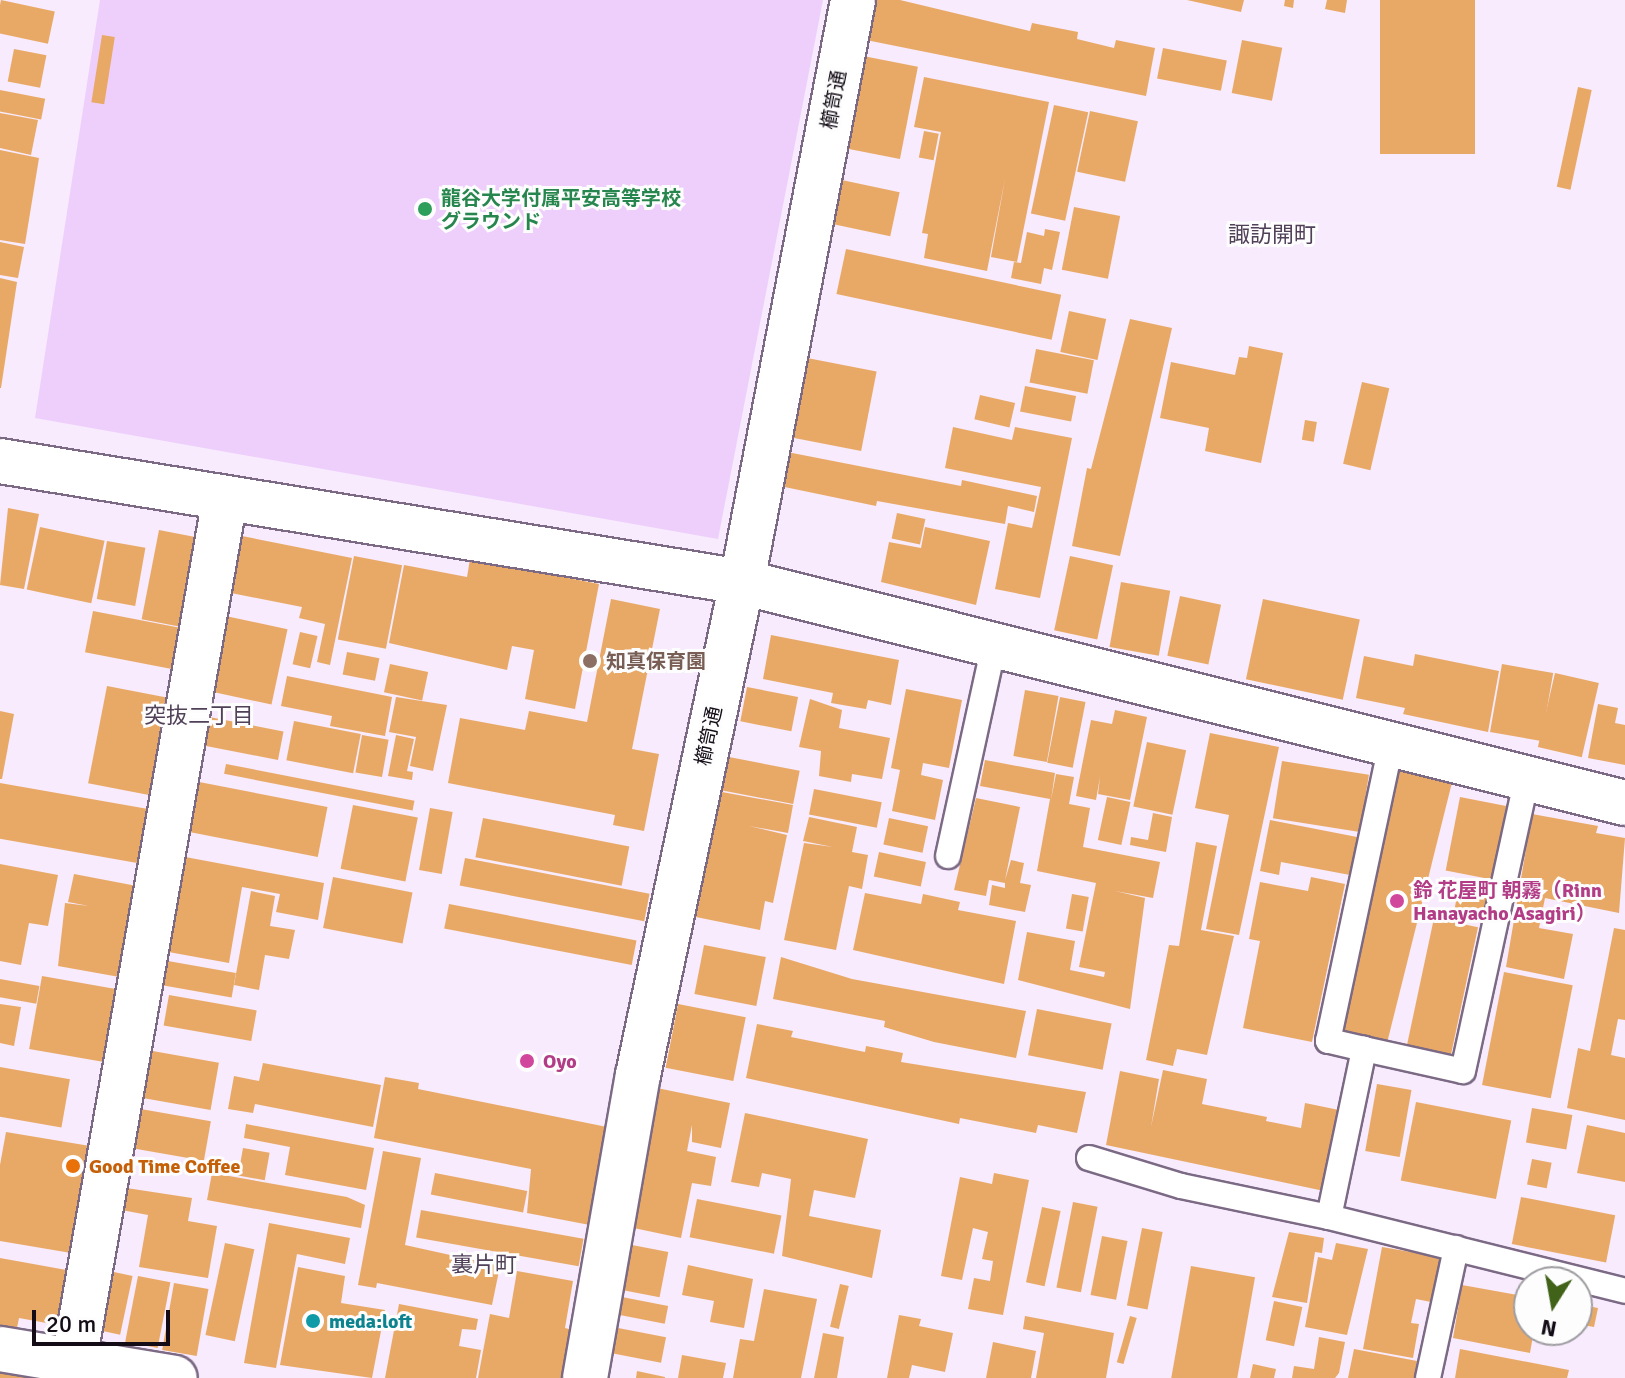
<!DOCTYPE html>
<meta charset="utf-8">
<style>
body{margin:0}
#map{position:relative;width:1625px;height:1378px;overflow:hidden;background:#f7ebfd;font-family:Signika,"Noto Sans JP",sans-serif}
div>[style]{position:absolute}
.green>*{inset:0;background:#eecffc}
.building>*{inset:0;background:#e9a966;transform-origin:0 0}
.roads{filter:drop-shadow(2px 0 #7c6a85) drop-shadow(-2px 0 #7c6a85) drop-shadow(0 2px #7c6a85) drop-shadow(0 -2px #7c6a85)}
.service>*{height:24px;margin:-12px;padding:0 12px;transform-origin:12px;border-radius:12px;background:#fff}
.minor>*{height:44px;margin:-22px;padding:0 22px;transform-origin:22px;border-radius:22px;background:#fff}
.dots>*{width:22px;height:22px;translate:-50% -50%;box-sizing:border-box;border:4px solid #fdfdfd;border-radius:50%}
span{translate:-50% -50%;white-space:nowrap;text-align:center;line-height:1.15;-webkit-text-stroke:6px #fdfdfd;paint-order:stroke}
.street-label{font-size:20px;color:#130c16}
.leisure-label{font-size:20px;color:#27864d;font-weight:700}
.left{translate:0 -50%;text-align:left}
.education-label{font-size:20px;color:#785e54;font-weight:700}
.hotel-label{font-size:20px;color:#b23c85;font-weight:700}
.food-label{font-size:20px;color:#c56008;font-weight:700}
.culture-label{font-size:20px;color:#0d838f;font-weight:700}
.neighbourhood-label{font-size:22px;color:#504058}
.north{position:absolute;left:1513px;top:1266px;width:80px;height:80px;box-sizing:border-box;background:#fdfdfd;border:2px solid #9f9da1;border-radius:50%;rotate:191deg;font-size:22px;font-weight:700;line-height:32px;text-align:center;color:#130c16}
.north::after{content:'';display:block;margin:auto;width:28px;height:36px;background:#416219;clip-path:polygon(50% 0,100% 100%,50% 72%,0 100%)}
.scale{position:absolute;left:32px;top:1310px;width:138px;height:36px;box-sizing:border-box;border:4px solid #130c16;border-top:0;padding-left:10px;font-size:24px;line-height:28px;white-space:nowrap;color:#130c16;-webkit-text-stroke:6px #fdfdfd;paint-order:stroke}
</style>
<div id="map">
<div class="green">
<div style="clip-path:polygon(100px 0,823px 0,718px 539px,35px 418px)"></div>
</div>
<div class="building">
<div style="left:1px;top:0;width:55px;height:33px;rotate:12deg"></div>
<div style="clip-path:polygon(869px 0,900px 0,1030px 31px,1032px 23px,1078px 32px,1077px 39px,1114px 48px,1116px 40px,1155px 48px,1146px 96px,861px 39px)"></div>
<div style="clip-path:polygon(1187px 0,1244px 0,1241px 12px)"></div>
<div style="clip-path:polygon(1285px 0,1294px 0,1293px 8px,1284px 6px)"></div>
<div style="clip-path:polygon(1327px 0,1347px 0,1345px 13px,1325px 9px)"></div>
<div style="left:1380px;top:0;width:95px;height:154px"></div>
<div style="left:102px;top:35px;width:13px;height:68px;rotate:9deg"></div>
<div style="left:1242px;top:40px;width:41px;height:54px;rotate:11deg"></div>
<div style="left:1163px;top:48px;width:65px;height:31px;rotate:11deg"></div>
<div style="left:14px;top:49px;width:33px;height:33px;rotate:11deg"></div>
<div style="left:858px;top:55px;width:61px;height:94px;rotate:11deg"></div>
<div style="clip-path:polygon(924px 77px,1049px 102px,1017px 262px,991px 257px,1005px 179px,987px 271px,924px 258px,928px 234px,922px 233px,941px 132px,914px 127px)"></div>
<div style="left:1578px;top:87px;width:14px;height:102px;rotate:12deg"></div>
<div style="left:0;top:90px;width:46px;height:21px;rotate:11deg"></div>
<div style="left:1054px;top:105px;width:35px;height:111px;rotate:12deg"></div>
<div style="left:1090px;top:111px;width:49px;height:62px;rotate:12deg"></div>
<div style="clip-path:polygon(0 113px,38px 120px,31px 155px,0 148px)"></div>
<div style="left:924px;top:131px;width:15px;height:27px;rotate:11deg"></div>
<div style="clip-path:polygon(0 150px,39px 158px,25px 244px,0 240px)"></div>
<div style="left:837px;top:179px;width:64px;height:45px;rotate:12deg"></div>
<div style="left:1074px;top:207px;width:47px;height:64px;rotate:11deg"></div>
<div style="clip-path:polygon(1045px 229px,1060px 232px,1052px 270px,1044px 268px,1041px 284px,1011px 278px,1014px 262px,1021px 263px,1027px 232px,1044px 236px)"></div>
<div style="clip-path:polygon(0 242px,24px 247px,18px 278px,0 275px)"></div>
<div style="left:846px;top:249px;width:220px;height:46px;rotate:12deg"></div>
<div style="clip-path:polygon(0 278px,17px 282px,1px 388px,0 388px)"></div>
<div style="left:1069px;top:311px;width:38px;height:42px;rotate:12deg"></div>
<div style="clip-path:polygon(1130px 319px,1172px 328px,1120px 556px,1072px 546px,1087px 468px,1091px 469px)"></div>
<div style="clip-path:polygon(1249px 346px,1283px 353px,1261px 463px,1205px 451px,1209px 428px,1160px 418px,1171px 362px,1235px 375px,1239px 357px,1247px 358px)"></div>
<div style="left:1036px;top:349px;width:59px;height:34px;rotate:11deg"></div>
<div style="left:802px;top:357px;width:76px;height:81px;rotate:11deg"></div>
<div style="left:1362px;top:382px;width:28px;height:84px;rotate:13deg"></div>
<div style="left:1025px;top:386px;width:52px;height:26px;rotate:11deg"></div>
<div style="left:980px;top:395px;width:36px;height:25px;rotate:13deg"></div>
<div style="left:1305px;top:420px;width:12px;height:20px;rotate:9deg"></div>
<div style="clip-path:polygon(953px 427px,1012px 440px,1015px 427px,1072px 438px,1040px 598px,995px 589px,1008px 523px,1032px 528px,1041px 487px,945px 468px)"></div>
<div style="clip-path:polygon(782px 451px,961px 486px,962px 480px,1037px 496px,1034px 512px,1008px 506px,1005px 524px,877px 501px,876px 506px,775px 485px)"></div>
<div style="clip-path:polygon(8px 508px,39px 514px,24px 589px,0 585px)"></div>
<div style="left:897px;top:513px;width:29px;height:26px;rotate:12deg"></div>
<div style="left:40px;top:527px;width:66px;height:64px;rotate:12deg"></div>
<div style="clip-path:polygon(925px 527px,990px 541px,976px 605px,881px 582px,889px 542px,921px 548px)"></div>
<div style="left:159px;top:530px;width:42px;height:91px;rotate:11deg"></div>
<div style="clip-path:polygon(237px 535px,352px 558px,330px 665px,317px 662px,325px 624px,299px 618px,302px 607px,226px 592px)"></div>
<div style="left:107px;top:541px;width:39px;height:59px;rotate:10deg"></div>
<div style="left:354px;top:556px;width:49px;height:85px;rotate:11deg"></div>
<div style="left:1070px;top:556px;width:44px;height:76px;rotate:12deg"></div>
<div style="clip-path:polygon(470px 559px,599px 584px,575px 709px,525px 699px,534px 650px,512px 646px,507px 670px,389px 643px,404px 565px,467px 577px)"></div>
<div style="left:1121px;top:582px;width:50px;height:66px;rotate:10deg"></div>
<div style="left:1180px;top:596px;width:42px;height:61px;rotate:12deg"></div>
<div style="clip-path:polygon(611px 599px,660px 609px,632px 749px,659px 754px,644px 831px,613px 825px,615px 815px,448px 783px,460px 718px,525px 730px,529px 711px,587px 722px)"></div>
<div style="left:1263px;top:599px;width:99px;height:82px;rotate:12deg"></div>
<div style="left:93px;top:611px;width:91px;height:42px;rotate:11deg"></div>
<div style="left:221px;top:615px;width:68px;height:77px;rotate:12deg"></div>
<div style="left:300px;top:632px;width:18px;height:33px;rotate:13deg"></div>
<div style="clip-path:polygon(771px 635px,899px 660px,891px 705px,868px 700px,866px 709px,831px 703px,833px 693px,763px 679px)"></div>
<div style="left:347px;top:652px;width:33px;height:23px;rotate:11deg"></div>
<div style="clip-path:polygon(1415px 654px,1499px 671px,1488px 732px,1403px 714px,1405px 708px,1356px 698px,1364px 656px,1413px 666px)"></div>
<div style="left:390px;top:664px;width:39px;height:29px;rotate:12deg"></div>
<div style="left:1502px;top:664px;width:52px;height:69px;rotate:10deg"></div>
<div style="left:1555px;top:673px;width:45px;height:76px;rotate:13deg"></div>
<div style="clip-path:polygon(287px 676px,392px 697px,385px 736px,330px 726px,332px 716px,281px 706px)"></div>
<div style="left:107px;top:686px;width:66px;height:99px;rotate:11deg"></div>
<div style="left:747px;top:687px;width:52px;height:35px;rotate:11deg"></div>
<div style="clip-path:polygon(906px 689px,962px 700px,949px 768px,923px 763px,921px 775px,943px 780px,935px 820px,892px 811px,900px 770px,891px 768px)"></div>
<div style="left:1025px;top:690px;width:34px;height:67px;rotate:10deg"></div>
<div style="clip-path:polygon(396px 697px,447px 705px,433px 771px,410px 766px,416px 737px,389px 732px)"></div>
<div style="left:1060px;top:697px;width:26px;height:67px;rotate:11deg"></div>
<div style="clip-path:polygon(810px 699px,842px 710px,839px 728px,890px 738px,882px 779px,852px 774px,851px 782px,819px 776px,821px 751px,799px 747px)"></div>
<div style="clip-path:polygon(1598px 704px,1618px 708px,1615px 723px,1625px 725px,1625px 765px,1588px 758px)"></div>
<div style="clip-path:polygon(1115px 710px,1147px 717px,1130px 800px,1098px 794px,1100px 777px,1096px 800px,1076px 796px,1091px 720px,1112px 724px)"></div>
<div style="clip-path:polygon(0 711px,14px 714px,2px 779px,0 779px)"></div>
<div style="left:204px;top:716px;width:81px;height:29px;rotate:11deg"></div>
<div style="left:294px;top:721px;width:68px;height:40px;rotate:11deg"></div>
<div style="clip-path:polygon(1210px 733px,1279px 747px,1239px 935px,1206px 929px,1229px 815px,1195px 808px)"></div>
<div style="left:362px;top:735px;width:27px;height:38px;rotate:10deg"></div>
<div style="clip-path:polygon(396px 735px,414px 739px,407px 771px,413px 772px,412px 780px,388px 776px)"></div>
<div style="left:1147px;top:742px;width:40px;height:66px;rotate:12deg"></div>
<div style="left:1397px;top:755px;width:60px;height:284px;rotate:14deg"></div>
<div style="left:729px;top:757px;width:72px;height:34px;rotate:11deg"></div>
<div style="clip-path:polygon(985px 760px,1055px 773px,1051px 800px,1056px 774px,1074px 777px,1069px 804px,1090px 808px,1083px 847px,1160px 862px,1153px 898px,1115px 891px,1145px 898px,1130px 1009px,1018px 980px,1027px 932px,1075px 941px,1070px 970px,1104px 977px,1105px 972px,1079px 967px,1096px 883px,1037px 871px,1050px 799px,980px 786px)"></div>
<div style="left:1282px;top:761px;width:88px;height:58px;rotate:9deg"></div>
<div style="left:226px;top:764px;width:192px;height:10px;rotate:11deg"></div>
<div style="left:194px;top:781px;width:136px;height:51px;rotate:11deg"></div>
<div style="left:0;top:783px;width:149px;height:55px;rotate:10deg"></div>
<div style="left:814px;top:789px;width:69px;height:26px;rotate:11deg"></div>
<div style="clip-path:polygon(722px 792px,793px 805px,788px 833px,749px 826px,787px 835px,773px 903px,765px 901px,760px 930px,696px 917px)"></div>
<div style="left:1107px;top:797px;width:24px;height:44px;rotate:12deg"></div>
<div style="left:1460px;top:797px;width:47px;height:75px;rotate:11deg"></div>
<div style="clip-path:polygon(976px 798px,1020px 807px,1005px 880px,1011px 860px,1024px 863px,1020px 883px,1031px 885px,1025px 912px,989px 905px,992px 885px,1005px 888px,1005px 883px,989px 880px,986px 896px,954px 890px)"></div>
<div style="left:353px;top:805px;width:66px;height:65px;rotate:11deg"></div>
<div style="left:430px;top:808px;width:23px;height:63px;rotate:10deg"></div>
<div style="clip-path:polygon(1153px 813px,1172px 817px,1166px 852px,1130px 845px,1131px 837px,1148px 840px)"></div>
<div style="clip-path:polygon(1532px 814px,1598px 826px,1596px 833px,1625px 838px,1619px 913px,1545px 898px,1539px 928px,1573px 934px,1564px 979px,1506px 967px)"></div>
<div style="clip-path:polygon(809px 817px,857px 827px,852px 852px,868px 855px,862px 889px,849px 886px,836px 950px,784px 940px,804px 843px,833px 847px,803px 841px)"></div>
<div style="left:483px;top:818px;width:149px;height:40px;rotate:11deg"></div>
<div style="left:889px;top:818px;width:40px;height:27px;rotate:12deg"></div>
<div style="clip-path:polygon(1270px 820px,1357px 837px,1350px 875px,1281px 862px,1279px 875px,1260px 871px)"></div>
<div style="clip-path:polygon(1196px 842px,1217px 846px,1201px 930px,1234px 936px,1207px 1055px,1177px 1049px,1173px 1066px,1146px 1060px,1169px 945px,1179px 946px)"></div>
<div style="left:879px;top:852px;width:48px;height:25px;rotate:12deg"></div>
<div style="clip-path:polygon(180px 856px,324px 883px,318px 920px,276px 912px,280px 894px,242px 887px,229px 963px,163px 951px)"></div>
<div style="left:465px;top:858px;width:188px;height:28px;rotate:11deg"></div>
<div style="clip-path:polygon(0 864px,58px 875px,48px 926px,29px 923px,21px 965px,0 961px)"></div>
<div style="clip-path:polygon(74px 874px,142px 887px,125px 978px,58px 966px,65px 903px,89px 906px,68px 902px)"></div>
<div style="left:333px;top:877px;width:81px;height:52px;rotate:11deg"></div>
<div style="clip-path:polygon(1311px 877px,1345px 884px,1312px 1042px,1243px 1028px,1260px 941px,1249px 939px,1260px 882px,1308px 891px)"></div>
<div style="left:1459px;top:886px;width:31px;height:25px;rotate:11deg"></div>
<div style="clip-path:polygon(251px 891px,275px 896px,270px 926px,295px 930px,289px 959px,265px 955px,259px 990px,234px 985px)"></div>
<div style="clip-path:polygon(865px 893px,921px 904px,923px 894px,960px 902px,958px 910px,1016px 921px,1004px 984px,853px 950px)"></div>
<div style="left:1072px;top:894px;width:17px;height:35px;rotate:10deg"></div>
<div style="left:449px;top:904px;width:191px;height:25px;rotate:11deg"></div>
<div style="left:1434px;top:918px;width:45px;height:132px;rotate:12deg"></div>
<div style="clip-path:polygon(1614px 928px,1625px 930px,1625px 1020px,1618px 1019px,1611px 1055px,1625px 1058px,1625px 1120px,1567px 1108px,1578px 1048px,1590px 1051px)"></div>
<div style="left:704px;top:945px;width:63px;height:50px;rotate:11deg"></div>
<div style="clip-path:polygon(781px 957px,852px 979px,1026px 1011px,1016px 1058px,934px 1042px,884px 1027px,885px 1021px,773px 999px)"></div>
<div style="left:168px;top:961px;width:69px;height:25px;rotate:10deg"></div>
<div style="left:1504px;top:972px;width:70px;height:115px;rotate:11deg"></div>
<div style="left:42px;top:976px;width:82px;height:74px;rotate:10deg"></div>
<div style="left:0;top:979px;width:40px;height:18px;rotate:10deg"></div>
<div style="left:169px;top:995px;width:89px;height:31px;rotate:10deg"></div>
<div style="clip-path:polygon(0 1004px,21px 1007px,14px 1046px,0 1043px)"></div>
<div style="left:678px;top:1004px;width:69px;height:65px;rotate:11deg"></div>
<div style="left:1037px;top:1009px;width:76px;height:47px;rotate:11deg"></div>
<div style="clip-path:polygon(757px 1024px,793px 1031px,791px 1037px,865px 1052px,866px 1046px,903px 1053px,901px 1062px,1086px 1092px,1077px 1133px,1038px 1125px,1036px 1133px,960px 1118px,959px 1124px,746px 1078px)"></div>
<div style="left:147px;top:1050px;width:73px;height:48px;rotate:10deg"></div>
<div style="clip-path:polygon(263px 1063px,381px 1085px,373px 1127px,255px 1104px,253px 1113px,228px 1109px,234px 1076px,259px 1081px)"></div>
<div style="left:0;top:1067px;width:71px;height:49px;rotate:10deg"></div>
<div style="clip-path:polygon(1163px 1070px,1207px 1079px,1202px 1104px,1267px 1117px,1266px 1121px,1301px 1128px,1305px 1103px,1339px 1110px,1324px 1191px,1106px 1145px,1120px 1071px,1159px 1079px,1151px 1127px)"></div>
<div style="clip-path:polygon(385px 1077px,419px 1083px,418px 1089px,612px 1128px,595px 1226px,527px 1213px,531px 1169px,374px 1138px)"></div>
<div style="left:1377px;top:1084px;width:35px;height:68px;rotate:10deg"></div>
<div style="clip-path:polygon(657px 1088px,730px 1103px,721px 1148px,692px 1142px,692px 1125px,687px 1151px,716px 1157px,711px 1186px,692px 1183px,681px 1238px,629px 1227px)"></div>
<div style="left:1416px;top:1102px;width:97px;height:80px;rotate:11deg"></div>
<div style="left:135px;top:1108px;width:77px;height:40px;rotate:10deg"></div>
<div style="left:1532px;top:1108px;width:41px;height:35px;rotate:10deg"></div>
<div style="clip-path:polygon(745px 1113px,868px 1139px,855px 1198px,814px 1190px,809px 1216px,881px 1230px,872px 1278px,782px 1256px,791px 1179px,762px 1173px,759px 1187px,731px 1182px)"></div>
<div style="clip-path:polygon(246px 1124px,374px 1148px,366px 1190px,285px 1175px,290px 1147px,244px 1138px)"></div>
<div style="clip-path:polygon(1587px 1125px,1625px 1133px,1625px 1182px,1577px 1173px)"></div>
<div style="clip-path:polygon(6px 1132px,96px 1147px,77px 1254px,0 1241px,0 1165px)"></div>
<div style="left:243px;top:1148px;width:27px;height:28px;rotate:10deg"></div>
<div style="clip-path:polygon(383px 1151px,421px 1158px,405px 1245px,500px 1266px,492px 1305px,377px 1283px,376px 1288px,358px 1285px)"></div>
<div style="left:1532px;top:1159px;width:20px;height:26px;rotate:11deg"></div>
<div style="clip-path:polygon(212px 1173px,347px 1197px,365px 1205px,361px 1228px,207px 1200px)"></div>
<div style="left:435px;top:1173px;width:94px;height:22px;rotate:11deg"></div>
<div style="clip-path:polygon(994px 1173px,1029px 1180px,1003px 1315px,968px 1309px,974px 1278px,990px 1281px,993px 1261px,982px 1259px,988px 1232px,973px 1228px,962px 1280px,941px 1276px,960px 1177px,992px 1184px)"></div>
<div style="clip-path:polygon(120px 1187px,192px 1198px,188px 1221px,217px 1226px,208px 1278px,139px 1267px,148px 1215px,116px 1209px)"></div>
<div style="left:1521px;top:1197px;width:96px;height:48px;rotate:11deg"></div>
<div style="left:697px;top:1199px;width:86px;height:39px;rotate:11deg"></div>
<div style="left:1073px;top:1202px;width:25px;height:87px;rotate:11deg"></div>
<div style="left:1042px;top:1207px;width:19px;height:77px;rotate:12deg"></div>
<div style="left:421px;top:1210px;width:165px;height:28px;rotate:10deg"></div>
<div style="clip-path:polygon(269px 1223px,350px 1238px,345px 1264px,297px 1254px,276px 1368px,244px 1363px)"></div>
<div style="left:1142px;top:1228px;width:21px;height:79px;rotate:11deg"></div>
<div style="clip-path:polygon(1289px 1232px,1324px 1238px,1322px 1253px,1315px 1252px,1307px 1303px,1272px 1297px)"></div>
<div style="left:1102px;top:1236px;width:26px;height:60px;rotate:11deg"></div>
<div style="left:225px;top:1243px;width:30px;height:94px;rotate:12deg"></div>
<div style="clip-path:polygon(1336px 1243px,1368px 1249px,1347px 1335px,1305px 1327px,1318px 1257px,1332px 1260px)"></div>
<div style="left:632px;top:1245px;width:37px;height:46px;rotate:11deg"></div>
<div style="clip-path:polygon(1382px 1247px,1440px 1257px,1431px 1302px,1416px 1299px,1411px 1323px,1419px 1324px,1413px 1358px,1363px 1349px)"></div>
<div style="clip-path:polygon(0 1258px,72px 1271px,63px 1326px,19px 1318px,17px 1328px,0 1325px)"></div>
<div style="clip-path:polygon(688px 1265px,753px 1279px,744px 1328px,710px 1322px,714px 1301px,682px 1295px)"></div>
<div style="left:1191px;top:1266px;width:65px;height:114px;rotate:10deg"></div>
<div style="clip-path:polygon(298px 1267px,345px 1276px,341px 1303px,385px 1310px,372px 1378px,280px 1365px)"></div>
<div style="clip-path:polygon(517px 1271px,573px 1281px,565px 1328px,573px 1330px,564px 1378px,478px 1378px,490px 1314px,509px 1318px)"></div>
<div style="left:114px;top:1272px;width:19px;height:60px;rotate:12deg"></div>
<div style="left:138px;top:1276px;width:33px;height:67px;rotate:11deg"></div>
<div style="left:174px;top:1283px;width:35px;height:68px;rotate:10deg"></div>
<div style="left:840px;top:1284px;width:9px;height:44px;rotate:13deg"></div>
<div style="clip-path:polygon(1462px 1285px,1529px 1297px,1529px 1330px,1534px 1330px,1530px 1353px,1453px 1338px)"></div>
<div style="clip-path:polygon(764px 1289px,817px 1299px,801px 1378px,733px 1378px,740px 1339px,754px 1341px)"></div>
<div style="left:622px;top:1297px;width:47px;height:18px;rotate:11deg"></div>
<div style="left:1274px;top:1301px;width:29px;height:40px;rotate:12deg"></div>
<div style="clip-path:polygon(399px 1304px,478px 1319px,476px 1330px,462px 1329px,459px 1346px,481px 1350px,476px 1378px,385px 1378px)"></div>
<div style="clip-path:polygon(1577px 1304px,1598px 1308px,1594px 1327px,1577px 1324px)"></div>
<div style="clip-path:polygon(899px 1315px,921px 1319px,919px 1326px,953px 1333px,945px 1372px,912px 1365px,909px 1378px,887px 1378px)"></div>
<div style="clip-path:polygon(1025px 1316px,1114px 1333px,1106px 1378px,1036px 1378px,1044px 1333px,1023px 1329px)"></div>
<div style="left:1130px;top:1316px;width:7px;height:48px;rotate:16deg"></div>
<div style="left:613px;top:1327px;width:54px;height:26px;rotate:11deg"></div>
<div style="clip-path:polygon(823px 1333px,844px 1337px,837px 1378px,814px 1378px)"></div>
<div style="clip-path:polygon(1319px 1337px,1345px 1342px,1339px 1373px,1335px 1378px,1292px 1378px,1294px 1366px,1314px 1369px)"></div>
<div style="clip-path:polygon(993px 1342px,1036px 1351px,1031px 1378px,986px 1378px)"></div>
<div style="clip-path:polygon(1354px 1349px,1417px 1361px,1414px 1378px,1348px 1378px)"></div>
<div style="clip-path:polygon(1460px 1349px,1569px 1370px,1567px 1378px,1455px 1378px)"></div>
<div style="clip-path:polygon(682px 1355px,726px 1363px,723px 1378px,678px 1378px)"></div>
<div style="clip-path:polygon(1253px 1364px,1276px 1369px,1274px 1378px,1250px 1378px)"></div>
<div style="clip-path:polygon(0 1371px,31px 1376px,31px 1378px,0 1378px)"></div>
<div style="clip-path:polygon(637px 1371px,665px 1377px,665px 1378px,636px 1378px)"></div>
</div>
<div class="roads">
<div class="service">
<div style="left:948px;top:856px;width:216px;rotate:-77.7deg"></div>
<div style="left:1364px;top:1049px;width:101px;rotate:12.5deg"></div>
<div style="left:1463px;top:1071px;width:300px;rotate:-77.7deg"></div>
<div style="left:1089px;top:1158px;width:96px;rotate:16.9deg"></div>
<div style="left:1181px;top:1186px;width:151px;rotate:11.8deg"></div>
<div style="left:1329px;top:1217px;width:305px;rotate:14deg"></div>
<div style="left:1329px;top:1217px;width:172px;rotate:-78.2deg"></div>
<div style="left:1364px;top:1049px;width:37px;rotate:-167deg"></div>
<div style="left:1328px;top:1041px;width:304px;rotate:-78deg"></div>
<div style="left:1428px;top:1378px;width:133px;rotate:-77.8deg"></div>
</div>
<div class="minor">
<div style="left:0;top:461px;width:752px;rotate:9.26deg"></div>
<div style="left:742px;top:582px;width:910px;rotate:14.05deg"></div>
<div style="left:0;top:1349px;width:177px;rotate:9.4deg"></div>
<div style="left:71px;top:1378px;width:893px;rotate:-80.07deg"></div>
<div style="left:585px;top:1378px;width:308px;rotate:-80.1deg"></div>
<div style="left:638px;top:1075px;width:504px;rotate:-78.09deg"></div>
<div style="left:742px;top:582px;width:592px;rotate:-79.2deg"></div>
</div>
</div>
<div class="dots">
<div style="left:425px;top:209px;background:#2e9e5b"></div>
<div style="left:590px;top:661px;background:#8d6e63"></div>
<div style="left:1397px;top:901px;background:#d1479c"></div>
<div style="left:527px;top:1061px;background:#d1479c"></div>
<div style="left:73px;top:1166px;background:#e8710a"></div>
<div style="left:313px;top:1321px;background:#0f9aa8"></div>
</div>
<div class="street-label">
<span style="left:834px;top:100px;rotate:-79deg">櫛笥通</span>
<span style="left:709px;top:736px;rotate:-78deg">櫛笥通</span>
</div>
<div class="leisure-label">
<span class="left" style="left:441px;top:210px">龍谷大学付属平安高等学校<br>グラウンド</span>
</div>
<div class="education-label">
<span class="left" style="left:606px;top:661px">知真保育園</span>
</div>
<div class="hotel-label">
<span class="left" style="left:1413px;top:902px">鈴 花屋町 朝霧（Rinn<br>Hanayacho Asagiri）</span>
<span class="left" style="left:543px;top:1061px">Oyo</span>
</div>
<div class="food-label">
<span class="left" style="left:89px;top:1166px">Good Time Coffee</span>
</div>
<div class="culture-label">
<span class="left" style="left:329px;top:1321px">meda:loft</span>
</div>
<div class="neighbourhood-label">
<span style="left:1272px;top:235px">諏訪開町</span>
<span style="left:199px;top:716px">突抜二丁目</span>
<span style="left:484px;top:1265px">裏片町</span>
</div>
<div class="north">N</div>
<div class="scale">20 m</div>
</div>
